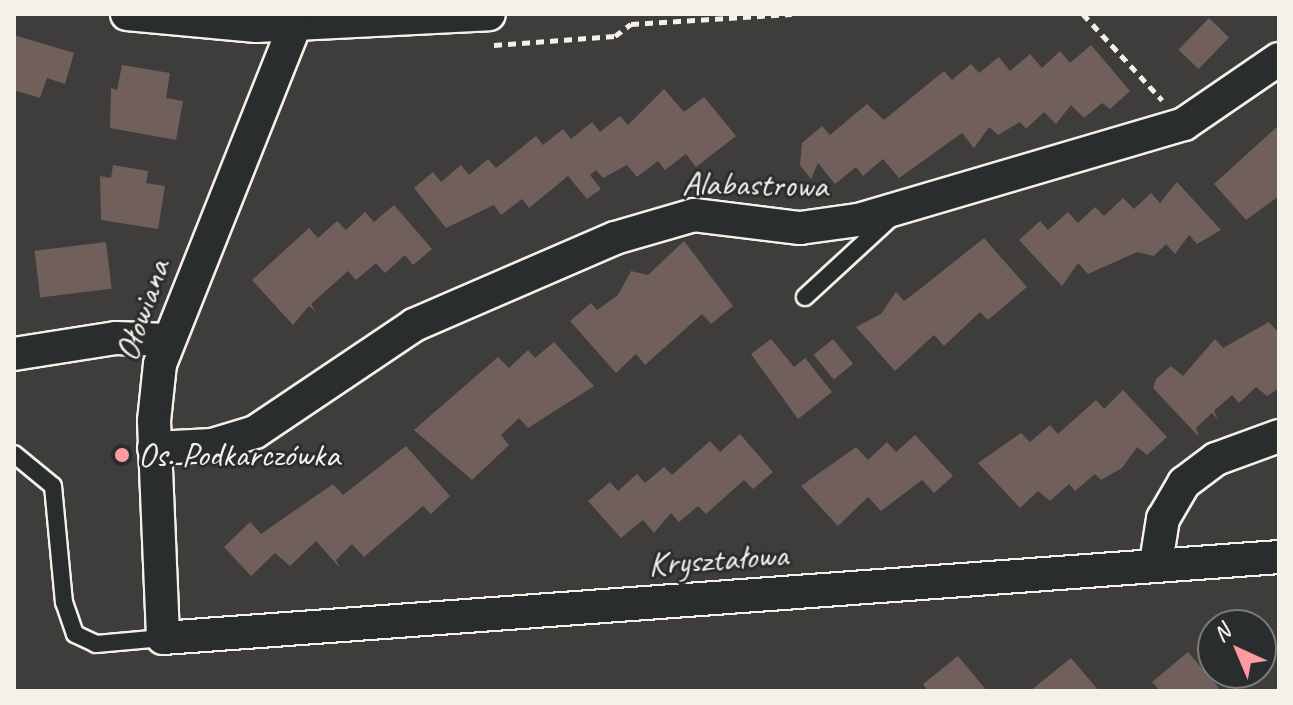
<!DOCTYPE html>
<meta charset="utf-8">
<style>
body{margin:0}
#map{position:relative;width:1293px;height:705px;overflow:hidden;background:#3f3c3c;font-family:Caveat,sans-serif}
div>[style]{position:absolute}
.building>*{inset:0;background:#715f5b;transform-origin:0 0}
.path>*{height:5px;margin-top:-2.5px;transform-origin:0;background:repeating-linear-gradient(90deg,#f4f1e8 0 8px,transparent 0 14px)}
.roads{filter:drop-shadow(2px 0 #f4f1e8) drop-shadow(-2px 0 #f4f1e8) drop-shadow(0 2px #f4f1e8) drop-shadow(0 -2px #f4f1e8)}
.service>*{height:16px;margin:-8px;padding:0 8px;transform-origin:8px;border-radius:8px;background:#2a2d2e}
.minor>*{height:32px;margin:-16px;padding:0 16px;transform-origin:16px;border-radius:16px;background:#2a2d2e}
.dots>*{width:22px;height:22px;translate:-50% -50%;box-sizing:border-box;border:4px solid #2a2d2e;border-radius:50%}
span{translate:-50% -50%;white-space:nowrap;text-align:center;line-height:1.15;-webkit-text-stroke:6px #2a2d2e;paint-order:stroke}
.street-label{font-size:34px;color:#f4f1e8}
.poi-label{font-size:34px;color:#f4f1e8}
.left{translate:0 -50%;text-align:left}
.frame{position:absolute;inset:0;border:16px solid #f4f1e8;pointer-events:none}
.north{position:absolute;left:1197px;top:609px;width:80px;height:80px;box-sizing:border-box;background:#2a2d2e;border:2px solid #7b7b78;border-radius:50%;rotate:316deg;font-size:22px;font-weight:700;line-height:32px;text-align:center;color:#f4f1e8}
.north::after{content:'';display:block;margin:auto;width:28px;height:36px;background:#ff9aa2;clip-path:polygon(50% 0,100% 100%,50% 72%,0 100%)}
</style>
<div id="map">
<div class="building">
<div style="left:1209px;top:18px;width:28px;height:44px;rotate:44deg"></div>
<div style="clip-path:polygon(14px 35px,74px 53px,65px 84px,47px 78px,40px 98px,14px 90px)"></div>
<div style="clip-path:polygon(1091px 45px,1130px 91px,1110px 109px,1102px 103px,1084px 118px,1071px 105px,1056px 124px,1044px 112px,1026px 129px,1020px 122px,998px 135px,989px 127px,974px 148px,962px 133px,899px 178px,883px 159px,863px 176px,856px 167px,835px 184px,818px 163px,811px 179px,800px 165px,802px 143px,822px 126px,830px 135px,867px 104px,884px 120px,944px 71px,952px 80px,971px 64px,979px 73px,999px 57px,1010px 71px,1030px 54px,1042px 68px,1060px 51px,1070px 63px)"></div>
<div style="clip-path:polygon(122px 65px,170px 73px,166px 98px,183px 101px,176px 140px,110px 128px,111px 88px,117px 90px)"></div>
<div style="clip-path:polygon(664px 89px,684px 112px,704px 97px,736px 136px,696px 167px,686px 154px,665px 170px,658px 161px,637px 177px,627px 165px,603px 178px,596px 170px,590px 175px,601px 189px,587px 199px,568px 176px,529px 208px,522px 199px,501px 215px,494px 205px,446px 228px,414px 188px,433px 172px,441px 182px,461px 165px,469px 175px,488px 159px,496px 168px,536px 136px,543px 145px,563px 129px,571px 139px,592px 122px,600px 132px,620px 116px,628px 125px)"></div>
<div style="clip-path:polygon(1279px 125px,1279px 196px,1246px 220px,1214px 184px)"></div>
<div style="clip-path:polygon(113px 165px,148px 171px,146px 183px,165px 186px,158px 229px,101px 220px,100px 176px,111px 178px)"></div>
<div style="clip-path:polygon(1177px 182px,1221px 230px,1197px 244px,1189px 235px,1175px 254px,1166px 244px,1154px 256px,1137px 252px,1088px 274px,1078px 263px,1062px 286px,1019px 240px,1040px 221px,1048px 230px,1068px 212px,1078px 223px,1095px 207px,1104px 216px,1123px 198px,1134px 209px,1151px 193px,1160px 203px)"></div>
<div style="clip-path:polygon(394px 205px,432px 249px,413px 265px,405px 255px,385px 273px,376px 263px,356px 280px,348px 271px,311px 304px,316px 312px,309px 306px,293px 325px,252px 280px,309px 228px,318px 238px,337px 221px,346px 230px,365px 212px,374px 222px)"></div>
<div style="clip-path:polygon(984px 238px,1027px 287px,988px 320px,980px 312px,944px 346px,934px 335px,895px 371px,856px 327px,881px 314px,896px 292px,904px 301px,915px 293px)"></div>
<div style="clip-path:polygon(684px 241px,733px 306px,711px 324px,702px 314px,645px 365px,636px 354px,616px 373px,570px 321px,591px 303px,597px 310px,618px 295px,631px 271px,648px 275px)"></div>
<div style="left:106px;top:242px;width:47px;height:72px;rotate:83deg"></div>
<div style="clip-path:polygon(1269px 322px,1279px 333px,1279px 388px,1267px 396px,1256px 387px,1239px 403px,1232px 395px,1214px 411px,1218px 420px,1212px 413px,1196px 428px,1199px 437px,1153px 388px,1156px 379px,1171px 366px,1183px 376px,1215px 339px,1223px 348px)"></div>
<div style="clip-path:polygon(771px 339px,794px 367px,805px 358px,832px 392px,798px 419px,751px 354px)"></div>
<div style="left:833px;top:339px;width:32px;height:25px;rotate:51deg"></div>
<div style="clip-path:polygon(554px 342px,594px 386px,528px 428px,519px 418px,501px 435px,509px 445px,472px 480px,414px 430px,498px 357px,509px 368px,528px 350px,535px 358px)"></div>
<div style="clip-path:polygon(1123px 390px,1167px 437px,1147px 455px,1137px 447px,1122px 468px,1101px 480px,1095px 474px,1075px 491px,1069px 484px,1050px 501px,1038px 491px,1020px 508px,978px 463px,1021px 433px,1030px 442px,1050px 425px,1058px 434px,1096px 400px,1104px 409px)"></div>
<div style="clip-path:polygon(740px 434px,773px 472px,753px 489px,744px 480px,706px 514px,698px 506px,679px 522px,671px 513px,654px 533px,643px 520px,621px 538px,588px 501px,610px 482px,618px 491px,637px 474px,645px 483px,664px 467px,672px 475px,710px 441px,720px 452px)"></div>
<div style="clip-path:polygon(915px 435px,953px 476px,934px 493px,922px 480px,881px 511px,868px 497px,838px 526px,801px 486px,856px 447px,868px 460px,887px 442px,896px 452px)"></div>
<div style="clip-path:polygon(406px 446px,450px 496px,431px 514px,423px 506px,364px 557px,352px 544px,336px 560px,340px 568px,316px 541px,290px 566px,275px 553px,251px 576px,224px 547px,250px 522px,261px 534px,333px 484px,343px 495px)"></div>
<div style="clip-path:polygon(1188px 652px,1219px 688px,1216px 691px,1160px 691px,1152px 682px)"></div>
<div style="clip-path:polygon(958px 656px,987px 691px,928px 691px,923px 684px)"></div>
<div style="clip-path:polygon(1071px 658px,1099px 691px,1030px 691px)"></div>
</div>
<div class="path">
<div style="left:1083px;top:14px;width:117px;rotate:47.4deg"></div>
<div style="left:494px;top:45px;width:121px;rotate:-4.3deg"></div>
<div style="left:615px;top:36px;width:20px;rotate:-37deg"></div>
<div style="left:631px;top:24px;width:161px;rotate:-3.6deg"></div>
</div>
<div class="roads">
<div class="service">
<div style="left:805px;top:297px;width:118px;rotate:-42.6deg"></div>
<div style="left:14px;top:454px;width:50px;rotate:39.4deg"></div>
<div style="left:53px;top:486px;width:117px;rotate:84.6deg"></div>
<div style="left:64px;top:602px;width:34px;rotate:71deg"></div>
<div style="left:75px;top:634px;width:23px;rotate:25deg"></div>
<div style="left:96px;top:644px;width:67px;rotate:-5.1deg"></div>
</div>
<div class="minor">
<div style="left:127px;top:14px;width:130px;rotate:5.3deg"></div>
<div style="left:256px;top:26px;width:233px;rotate:-2.9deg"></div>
<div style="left:295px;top:25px;width:365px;rotate:111.7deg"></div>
<div style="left:160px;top:364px;width:57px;rotate:96deg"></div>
<div style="left:154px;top:421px;width:217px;rotate:87.6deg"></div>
<div style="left:163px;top:638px;width:1119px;rotate:-4.15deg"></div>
<div style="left:14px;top:354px;width:103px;rotate:-8.9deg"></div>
<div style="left:116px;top:338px;width:50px;rotate:2.3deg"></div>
<div style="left:154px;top:448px;width:58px;rotate:-3deg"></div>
<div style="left:212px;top:445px;width:45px;rotate:-16.8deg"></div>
<div style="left:255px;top:432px;width:192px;rotate:-33.9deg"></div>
<div style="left:414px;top:325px;width:219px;rotate:-23.4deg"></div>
<div style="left:615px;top:238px;width:82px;rotate:-16.2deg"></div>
<div style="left:694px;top:215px;width:107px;rotate:7deg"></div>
<div style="left:800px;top:228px;width:59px;rotate:-7.9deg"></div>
<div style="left:858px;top:220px;width:340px;rotate:-16.4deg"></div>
<div style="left:1184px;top:124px;width:115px;rotate:-34.4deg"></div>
<div style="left:1156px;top:563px;width:45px;rotate:-81deg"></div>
<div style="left:1163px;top:519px;width:42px;rotate:-59.7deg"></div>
<div style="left:1184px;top:483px;width:40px;rotate:-37deg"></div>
<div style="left:1216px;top:459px;width:67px;rotate:-20.1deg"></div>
</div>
</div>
<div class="dots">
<div style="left:122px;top:455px;background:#ff9aa2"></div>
</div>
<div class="street-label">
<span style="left:755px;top:184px;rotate:1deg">Alabastrowa</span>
<span style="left:142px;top:310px;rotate:-71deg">Ołowiana</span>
<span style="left:718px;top:559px;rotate:-4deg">Kryształowa</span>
</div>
<div class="poi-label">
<span class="left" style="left:138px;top:455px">Os. Podkarczówka</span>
</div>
<div class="frame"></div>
<div class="north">N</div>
</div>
